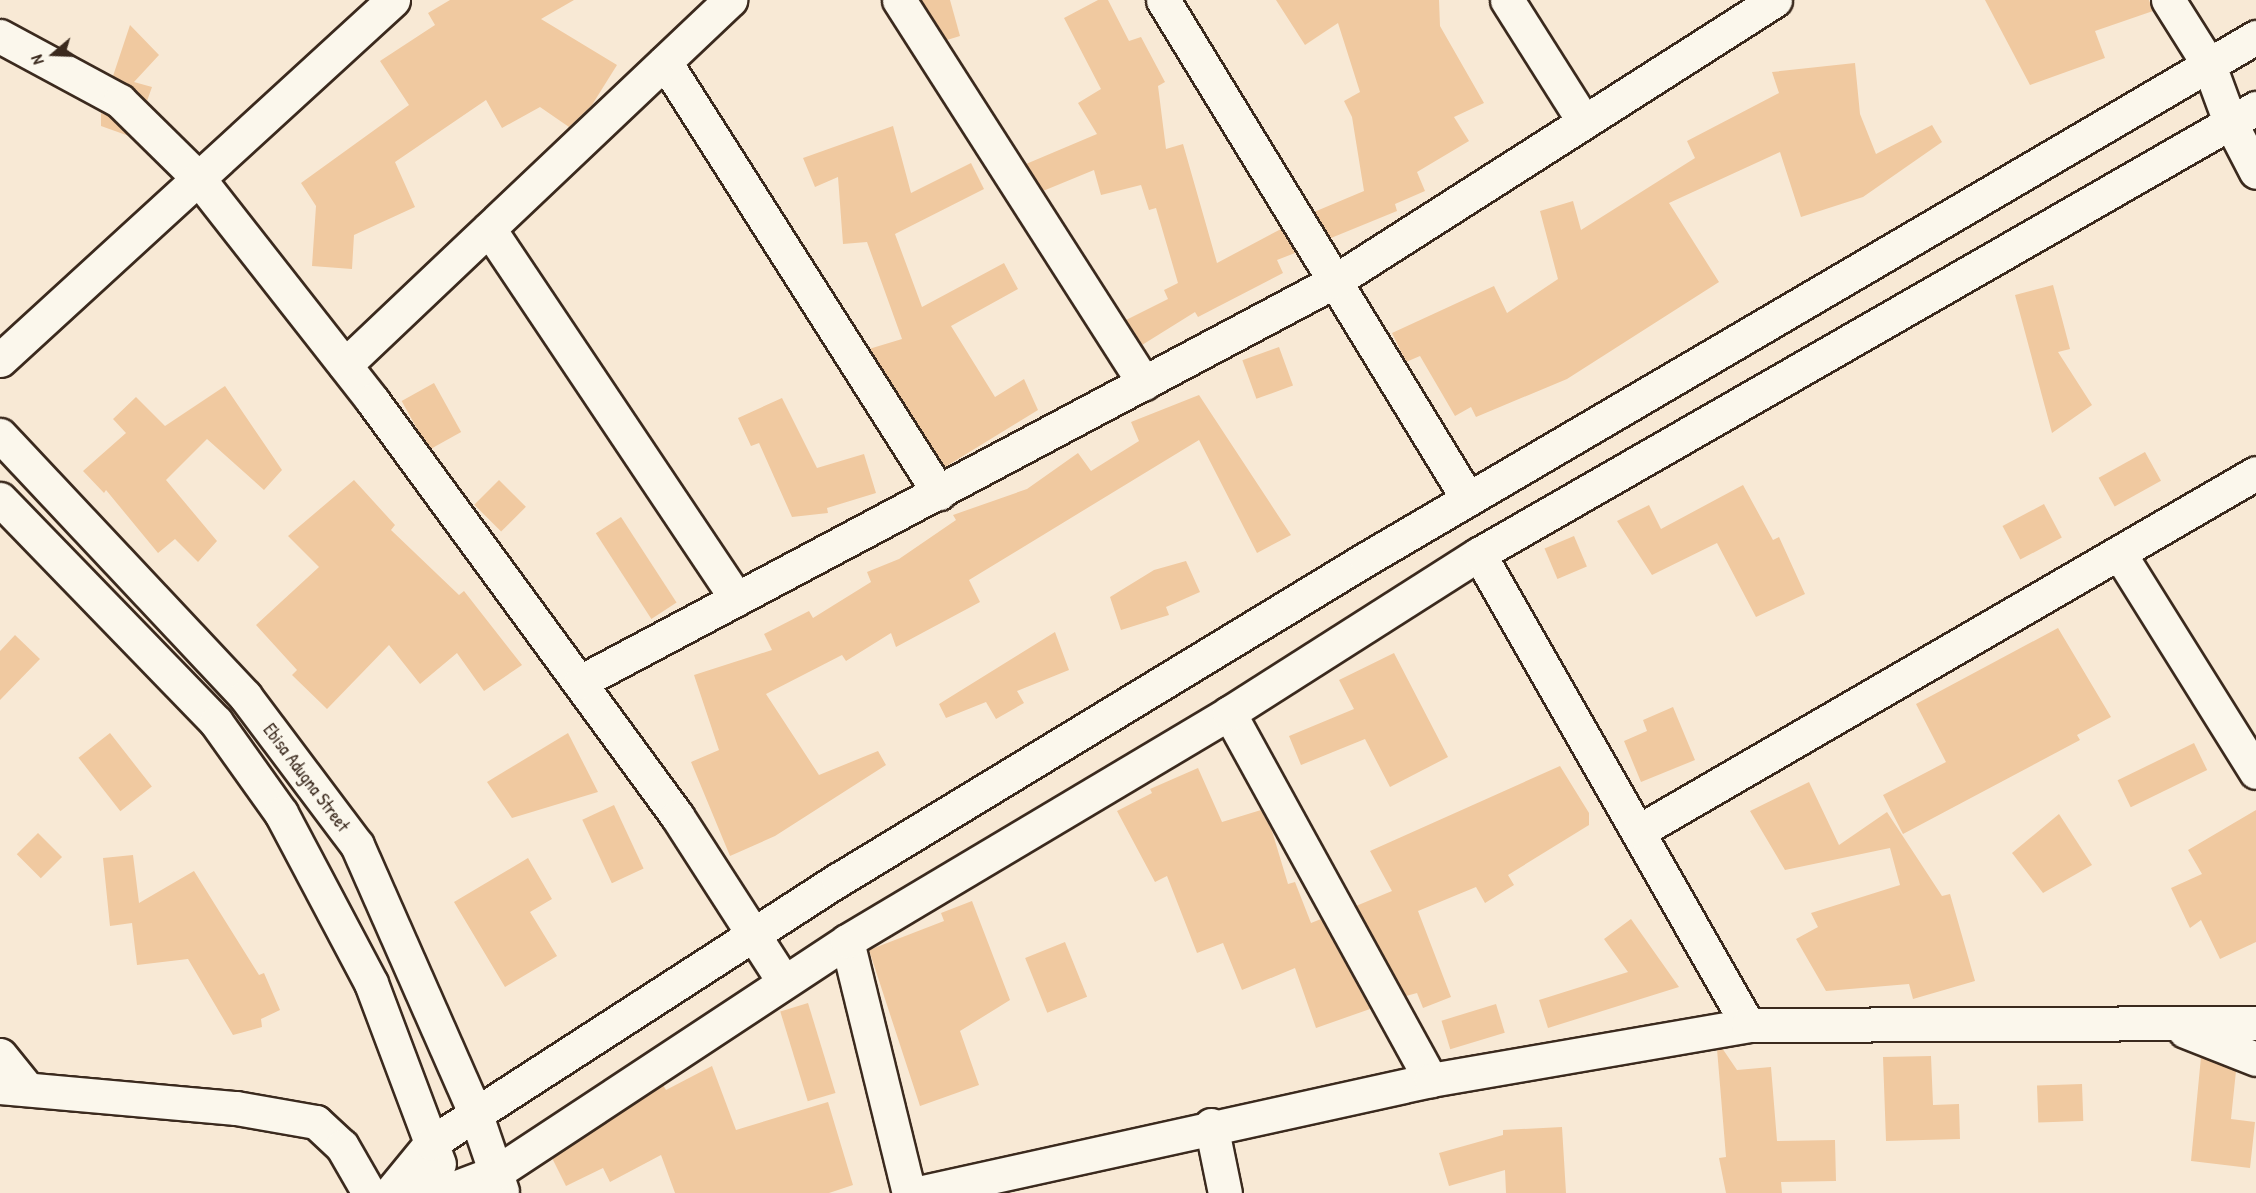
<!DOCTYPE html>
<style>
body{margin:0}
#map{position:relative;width:2256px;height:1193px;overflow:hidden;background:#f8e9d5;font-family:"Patrick Hand",sans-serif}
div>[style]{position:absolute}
.building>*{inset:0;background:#f0c9a0;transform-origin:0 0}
.roads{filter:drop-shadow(2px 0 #3b2a1e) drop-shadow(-2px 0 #3b2a1e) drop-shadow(0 2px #3b2a1e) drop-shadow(0 -2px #3b2a1e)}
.street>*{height:33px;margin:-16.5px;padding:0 16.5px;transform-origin:16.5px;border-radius:16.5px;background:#fbf7ec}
.secondary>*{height:33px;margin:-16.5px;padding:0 16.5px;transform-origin:16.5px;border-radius:16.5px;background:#fbf7ec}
span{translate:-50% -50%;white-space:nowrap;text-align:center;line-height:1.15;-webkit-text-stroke:5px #fbf7ec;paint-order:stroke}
.street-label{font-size:18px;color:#3b2a1e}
.north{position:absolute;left:24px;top:24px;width:60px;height:60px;-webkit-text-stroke:4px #fbf7ec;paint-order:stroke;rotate:251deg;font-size:16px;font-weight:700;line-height:24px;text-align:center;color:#3b2a1e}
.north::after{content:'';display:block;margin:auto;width:21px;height:27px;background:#3b2a1e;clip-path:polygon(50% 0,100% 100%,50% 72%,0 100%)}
</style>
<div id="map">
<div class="building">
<div style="clip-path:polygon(450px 0,574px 0,541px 19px,617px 65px,592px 105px,569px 127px,540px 107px,502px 128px,486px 100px,395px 162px,415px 207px,354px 235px,352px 269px,312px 266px,316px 206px,301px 183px,409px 105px,380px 61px,435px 25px,428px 13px)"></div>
<div style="clip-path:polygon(921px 0,950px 0,960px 36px,947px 40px)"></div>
<div style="clip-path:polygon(1098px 0,1108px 0,1129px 41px,1141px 37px,1165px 82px,1158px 86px,1166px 149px,1183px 144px,1217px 263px,1281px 229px,1295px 253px,1277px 260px,1283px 273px,1198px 317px,1195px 312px,1142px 345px,1126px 320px,1168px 299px,1164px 290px,1178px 283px,1156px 208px,1149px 210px,1141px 185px,1101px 195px,1094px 170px,1043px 191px,1026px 164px,1097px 134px,1078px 103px,1101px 89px,1064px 18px)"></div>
<div style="clip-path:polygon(1276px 0,1439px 0,1440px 26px,1484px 103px,1454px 117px,1469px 141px,1417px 172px,1425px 191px,1395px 204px,1397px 211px,1331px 238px,1314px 212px,1364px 191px,1352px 117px,1344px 101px,1360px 92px,1338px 23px,1305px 45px)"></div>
<div style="clip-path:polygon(1985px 0,2149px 0,2153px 11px,2095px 31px,2105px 58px,2030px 85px)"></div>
<div style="clip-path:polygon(130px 25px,159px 55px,134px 82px,152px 87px,147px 101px,113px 76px)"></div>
<div style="clip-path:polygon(1855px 63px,1860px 114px,1876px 154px,1932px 125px,1942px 142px,1863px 197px,1801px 217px,1780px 152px,1669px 203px,1719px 282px,1567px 379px,1476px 417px,1471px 407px,1455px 416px,1420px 356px,1406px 362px,1392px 333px,1494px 286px,1507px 313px,1558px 279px,1540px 211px,1573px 201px,1581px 230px,1695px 158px,1687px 141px,1779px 93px,1772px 72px)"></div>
<div style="clip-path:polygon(101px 113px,109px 116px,129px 136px,101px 126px)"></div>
<div style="clip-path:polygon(893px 126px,911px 193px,971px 163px,984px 189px,895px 234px,922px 307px,1004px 263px,1018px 289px,951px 326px,995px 397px,1024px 379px,1038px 410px,945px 467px,869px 349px,902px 339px,867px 242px,843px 244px,838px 177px,815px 187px,803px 158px)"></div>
<div style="clip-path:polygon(2053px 285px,2070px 349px,2058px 352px,2092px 405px,2052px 433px,2015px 295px)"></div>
<div style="left:1279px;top:347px;width:41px;height:39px;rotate:70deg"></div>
<div style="left:434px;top:383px;width:56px;height:37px;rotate:61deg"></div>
<div style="clip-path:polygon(225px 386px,282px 470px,264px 490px,207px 439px,166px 480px,217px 541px,198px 562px,175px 539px,158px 553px,106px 490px,104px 493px,83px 471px,126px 433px,113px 419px,136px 397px,165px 426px)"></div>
<div style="clip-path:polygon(1199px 395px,1291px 535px,1257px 553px,1199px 440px,969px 580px,980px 602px,896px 647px,891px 633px,846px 661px,842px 655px,766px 694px,819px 775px,878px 751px,886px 765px,775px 836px,730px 856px,691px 762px,719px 750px,694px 675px,772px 650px,764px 634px,809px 611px,813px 618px,871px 582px,867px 572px,899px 559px,956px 520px,953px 515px,1027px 489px,1078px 453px,1091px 471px,1139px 441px,1131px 422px)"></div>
<div style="clip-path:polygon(782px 398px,817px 468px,864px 454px,876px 493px,827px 508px,828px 513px,792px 517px,759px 443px,751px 446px,738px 418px)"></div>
<div style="left:2145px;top:452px;width:33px;height:53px;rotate:61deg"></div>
<div style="clip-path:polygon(354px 480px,395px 525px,391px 530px,459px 595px,464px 591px,522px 665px,484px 691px,457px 653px,420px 684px,389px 645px,327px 709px,292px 675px,297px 670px,256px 625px,319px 567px,288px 536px)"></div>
<div style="left:499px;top:480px;width:38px;height:35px;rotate:45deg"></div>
<div style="clip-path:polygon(1743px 485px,1773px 540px,1779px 537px,1805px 594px,1756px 617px,1717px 543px,1652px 575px,1617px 521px,1649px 505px,1661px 529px)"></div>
<div style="left:2044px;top:504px;width:38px;height:47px;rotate:62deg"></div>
<div style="left:621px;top:517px;width:102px;height:30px;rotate:57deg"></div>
<div style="left:1574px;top:536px;width:33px;height:32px;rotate:67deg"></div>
<div style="clip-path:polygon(1186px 561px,1200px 592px,1166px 607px,1169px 615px,1121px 630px,1110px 597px,1154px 570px)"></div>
<div style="clip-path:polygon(2058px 628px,2111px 717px,2077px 735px,2080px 740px,1903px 834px,1883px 795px,1946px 762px,1916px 704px)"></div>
<div style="clip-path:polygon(1055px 632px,1069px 670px,1017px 691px,1024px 703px,996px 719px,986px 702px,946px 718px,939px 704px)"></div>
<div style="clip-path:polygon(15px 635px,40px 659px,0 700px,0 651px)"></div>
<div style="clip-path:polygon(1394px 653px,1448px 757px,1390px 787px,1365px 739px,1301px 765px,1289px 736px,1354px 709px,1339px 680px)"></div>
<div style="clip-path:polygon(1673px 707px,1695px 760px,1641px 782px,1624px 741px,1647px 731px,1643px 720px)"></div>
<div style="left:110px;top:733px;width:68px;height:40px;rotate:52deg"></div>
<div style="clip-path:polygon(568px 733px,598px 792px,512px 818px,487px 782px)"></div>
<div style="left:2194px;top:743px;width:30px;height:85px;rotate:64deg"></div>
<div style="clip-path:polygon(1560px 766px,1589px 813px,1589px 825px,1508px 875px,1514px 885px,1485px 903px,1476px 887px,1418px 911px,1451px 997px,1423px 1008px,1417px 993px,1406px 996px,1356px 906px,1392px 891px,1370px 851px)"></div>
<div style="clip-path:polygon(1198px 768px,1222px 822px,1261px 810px,1272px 831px,1288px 884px,1295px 882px,1311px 923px,1321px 919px,1370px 1009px,1316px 1028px,1295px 968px,1242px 990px,1223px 943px,1197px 953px,1167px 876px,1155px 882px,1117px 811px,1152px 793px,1150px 789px)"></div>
<div style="clip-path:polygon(1809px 782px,1839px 845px,1887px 812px,1942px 896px,1950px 894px,1975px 981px,1913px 999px,1909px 984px,1826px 991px,1796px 939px,1818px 927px,1811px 913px,1900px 885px,1890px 848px,1785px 870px,1750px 811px)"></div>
<div style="left:614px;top:805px;width:70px;height:35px;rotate:65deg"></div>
<div style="clip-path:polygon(2256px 810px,2256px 942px,2220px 959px,2201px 920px,2190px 928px,2171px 888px,2202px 874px,2188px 850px)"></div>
<div style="clip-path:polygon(2059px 814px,2092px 865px,2043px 893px,2012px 853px)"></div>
<div style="left:38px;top:833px;width:34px;height:30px;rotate:45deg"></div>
<div style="clip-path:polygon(133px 855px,139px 903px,194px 871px,259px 975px,264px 973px,280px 1010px,261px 1019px,262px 1027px,233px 1035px,188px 959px,137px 965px,132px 923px,110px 926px,103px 858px)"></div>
<div style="clip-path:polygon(528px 858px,552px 899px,530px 912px,557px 956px,505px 987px,454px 902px)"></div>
<div style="clip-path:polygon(972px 901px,1010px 1000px,960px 1031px,979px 1085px,920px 1106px,869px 950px,944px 921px,941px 913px)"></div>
<div style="clip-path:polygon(1631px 919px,1679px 987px,1548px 1028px,1539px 1000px,1628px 972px,1604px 939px)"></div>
<div style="left:1065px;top:942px;width:59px;height:43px;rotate:68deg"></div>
<div style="left:808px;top:1003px;width:94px;height:29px;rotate:73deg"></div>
<div style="left:1496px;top:1004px;width:30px;height:57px;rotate:73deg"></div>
<div style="clip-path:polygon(1722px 1048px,1737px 1070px,1771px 1067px,1777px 1141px,1835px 1140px,1836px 1181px,1781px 1182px,1782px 1193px,1726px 1193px,1719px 1158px,1726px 1157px,1717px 1049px)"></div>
<div style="clip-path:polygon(1931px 1056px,1933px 1105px,1959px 1104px,1960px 1139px,1886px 1141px,1883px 1057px)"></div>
<div style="clip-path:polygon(2201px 1057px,2236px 1071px,2231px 1119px,2255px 1122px,2250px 1168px,2191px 1161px)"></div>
<div style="clip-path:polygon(712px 1066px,736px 1130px,828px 1102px,853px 1185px,829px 1193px,675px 1193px,661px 1155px,610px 1182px,603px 1168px,566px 1186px,552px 1158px,663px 1085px,666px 1090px)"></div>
<div style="left:2082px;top:1084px;width:37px;height:45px;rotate:88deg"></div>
<div style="clip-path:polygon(1562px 1127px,1566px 1193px,1506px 1193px,1505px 1170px,1449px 1186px,1439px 1153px,1503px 1135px,1503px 1130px)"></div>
</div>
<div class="roads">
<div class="street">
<div style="left:899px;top:0;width:455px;rotate:57.4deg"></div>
<div style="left:1163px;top:0;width:585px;rotate:58.57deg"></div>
<div style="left:1507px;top:0;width:144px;rotate:57.7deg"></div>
<div style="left:2168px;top:0;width:77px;rotate:57.8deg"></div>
<div style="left:2209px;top:65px;width:61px;rotate:69.8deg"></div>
<div style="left:2230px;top:122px;width:56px;rotate:62.5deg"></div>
<div style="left:0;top:36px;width:136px;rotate:28.4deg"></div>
<div style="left:120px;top:101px;width:110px;rotate:44.6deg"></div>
<div style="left:198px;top:178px;width:282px;rotate:51.9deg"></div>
<div style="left:372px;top:400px;width:516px;rotate:53.75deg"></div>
<div style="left:677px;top:816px;width:197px;rotate:57.2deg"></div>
<div style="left:665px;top:62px;width:511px;rotate:57.55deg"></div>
<div style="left:489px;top:229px;width:445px;rotate:56.2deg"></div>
<div style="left:0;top:360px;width:533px;rotate:-42.49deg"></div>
<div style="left:345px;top:365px;width:531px;rotate:-43.47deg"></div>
<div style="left:2119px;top:553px;width:258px;rotate:58deg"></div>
<div style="left:1479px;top:554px;width:542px;rotate:60.27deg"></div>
<div style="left:580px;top:682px;width:855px;rotate:-27.97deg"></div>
<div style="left:1335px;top:281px;width:522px;rotate:-32.56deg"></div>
<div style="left:1229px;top:713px;width:419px;rotate:61.2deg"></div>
<div style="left:1639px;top:831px;width:713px;rotate:-30.12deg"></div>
<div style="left:847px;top:941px;width:260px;rotate:76.2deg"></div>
<div style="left:2185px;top:1031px;width:76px;rotate:21.5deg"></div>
<div style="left:0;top:1055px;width:41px;rotate:50.9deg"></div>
<div style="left:0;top:1087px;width:237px;rotate:5.1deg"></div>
<div style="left:236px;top:1108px;width:81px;rotate:9.9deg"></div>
<div style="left:316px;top:1122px;width:35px;rotate:43deg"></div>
<div style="left:342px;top:1146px;width:54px;rotate:60.1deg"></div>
<div style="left:1211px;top:1125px;width:69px;rotate:78.4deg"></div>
<div style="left:918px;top:1193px;width:525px;rotate:-12.42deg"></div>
<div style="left:1431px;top:1080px;width:322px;rotate:-9.8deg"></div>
<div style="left:1748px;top:1025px;width:508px;rotate:-0.23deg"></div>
</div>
<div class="secondary">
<div style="left:0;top:435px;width:358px;rotate:46.8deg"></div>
<div style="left:245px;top:696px;width:186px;rotate:53.1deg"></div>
<div style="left:357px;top:845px;width:295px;rotate:66.2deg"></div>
<div style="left:476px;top:1115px;width:80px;rotate:71.1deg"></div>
<div style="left:0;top:499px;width:310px;rotate:45.9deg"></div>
<div style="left:216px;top:722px;width:112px;rotate:54.5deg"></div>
<div style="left:281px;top:813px;width:192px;rotate:62.1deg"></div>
<div style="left:371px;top:983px;width:193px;rotate:69.4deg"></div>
<div style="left:398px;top:1188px;width:51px;rotate:2.2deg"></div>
<div style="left:449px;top:1190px;width:51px;rotate:-20.6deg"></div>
<div style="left:497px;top:1172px;width:419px;rotate:-33.4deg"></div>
<div style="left:847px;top:941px;width:445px;rotate:-30.8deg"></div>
<div style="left:1229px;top:713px;width:296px;rotate:-32.5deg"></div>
<div style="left:1479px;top:554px;width:896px;rotate:-29.86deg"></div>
<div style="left:390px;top:1193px;width:65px;rotate:-50.6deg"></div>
<div style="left:431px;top:1143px;width:485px;rotate:-32.9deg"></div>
<div style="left:838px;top:880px;width:618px;rotate:-31.3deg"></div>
<div style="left:1366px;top:559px;width:1032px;rotate:-30.39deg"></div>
</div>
</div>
<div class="street-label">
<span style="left:306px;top:778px;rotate:53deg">Ebisa Adugna Street</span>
</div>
<div class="north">N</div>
</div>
